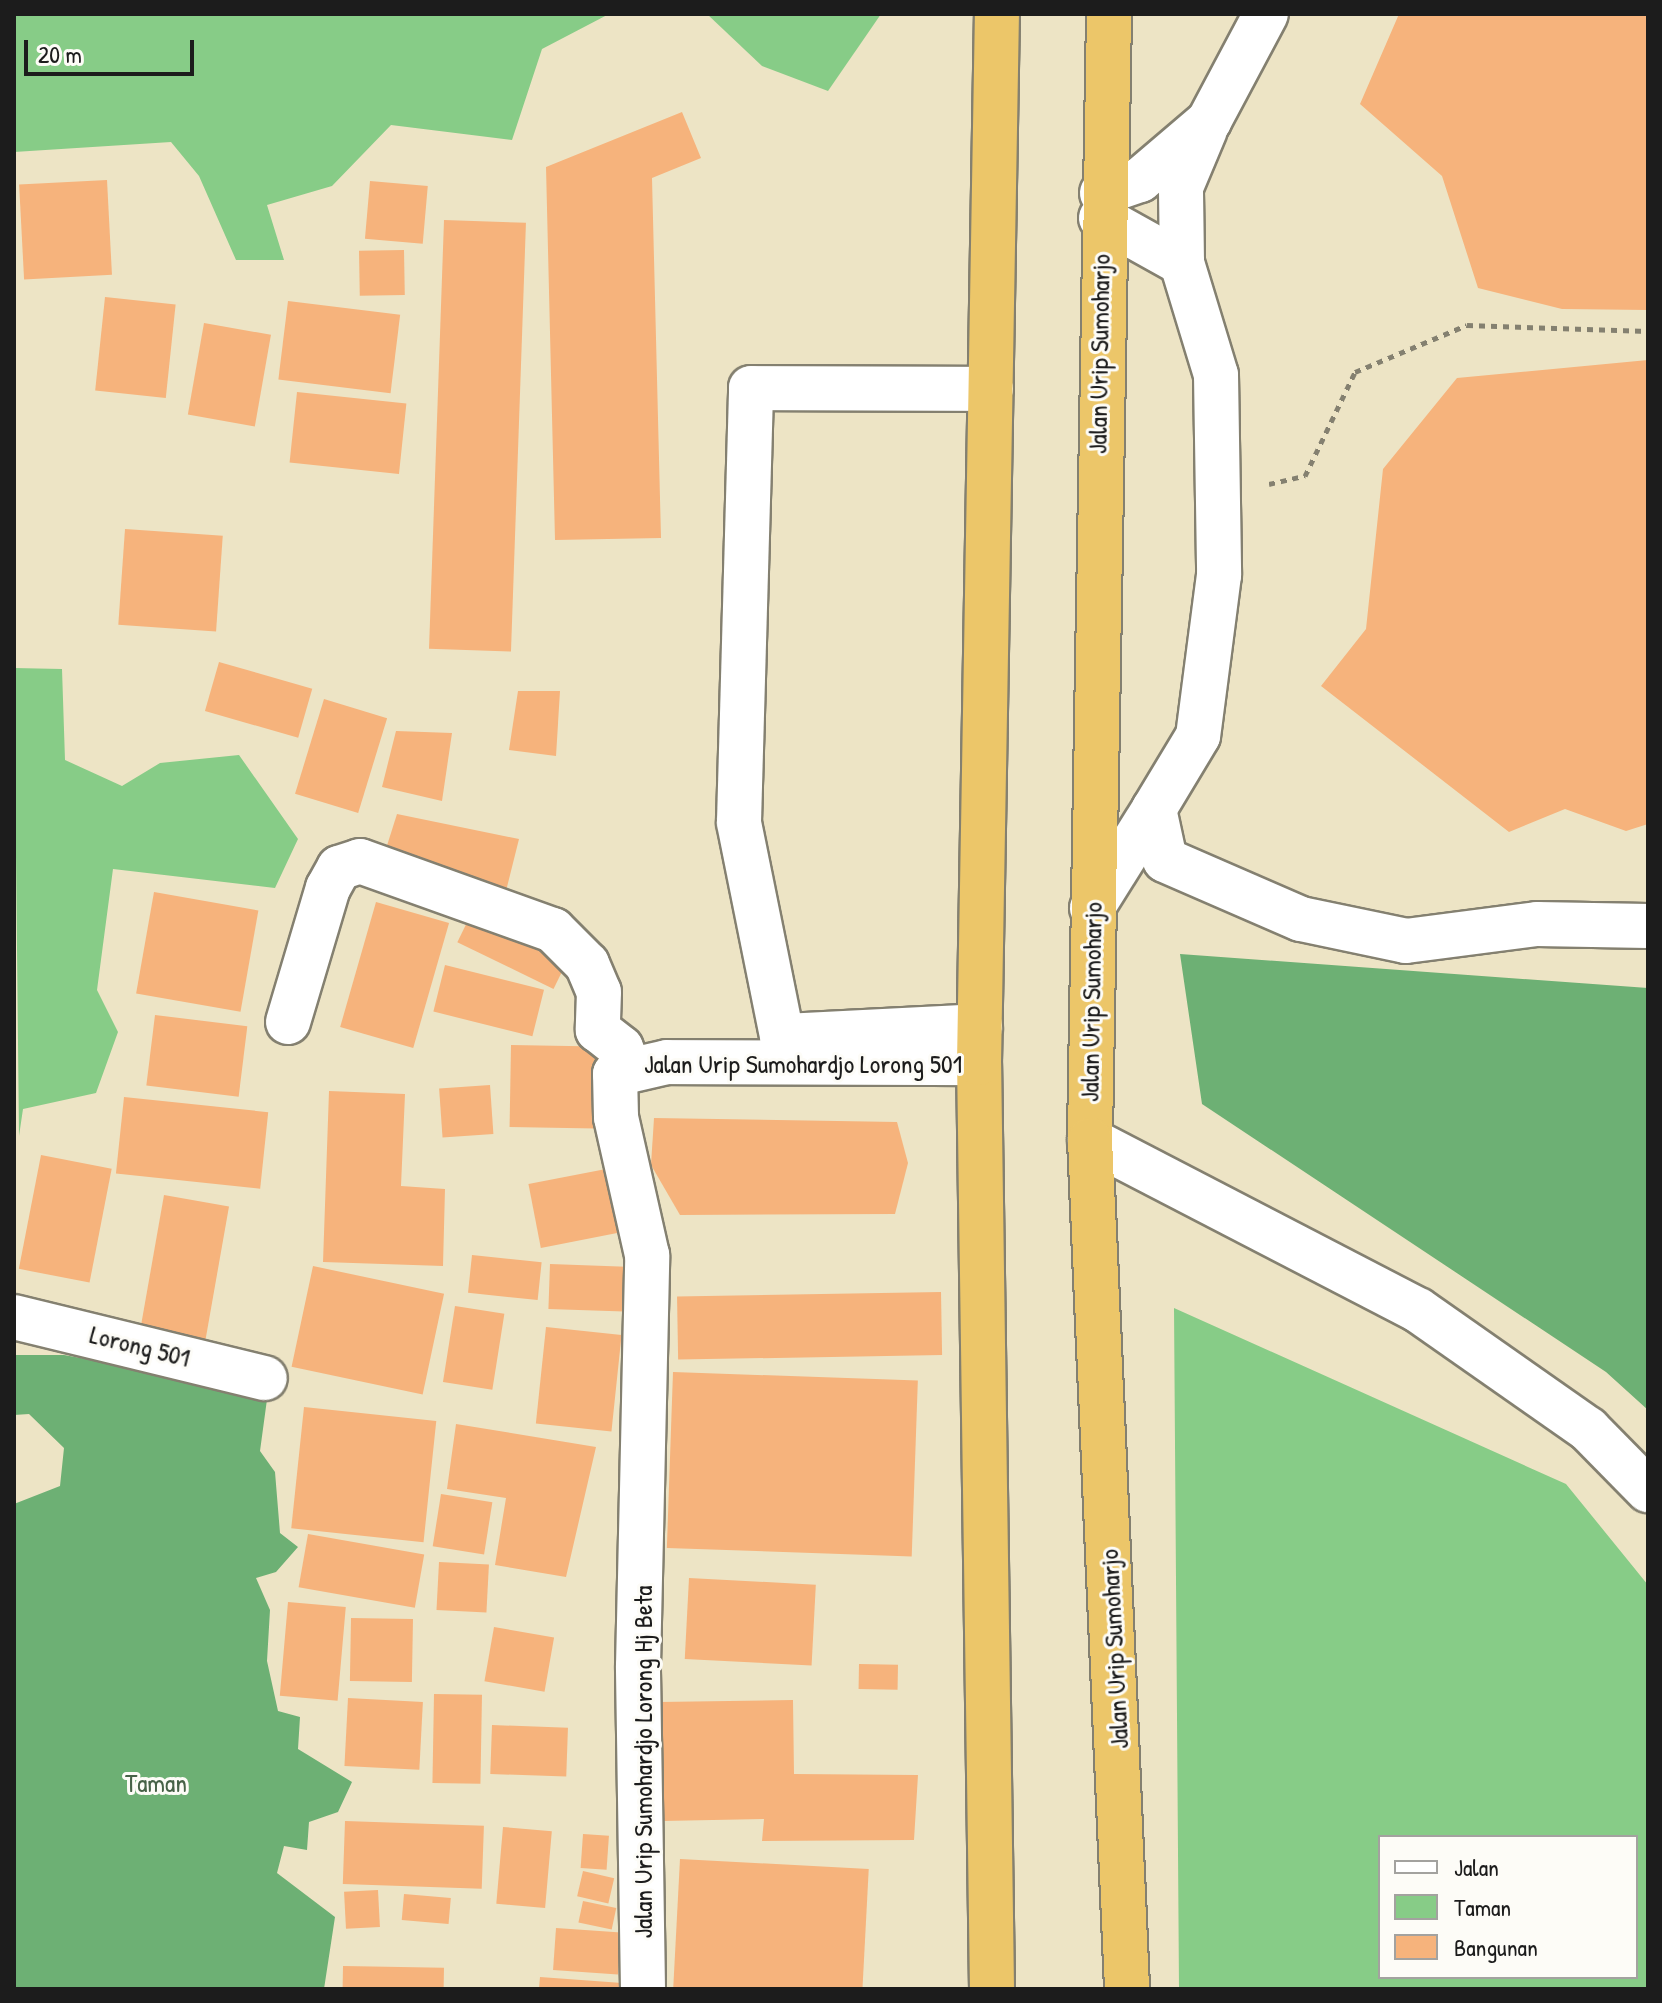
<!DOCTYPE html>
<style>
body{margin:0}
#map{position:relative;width:1662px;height:2003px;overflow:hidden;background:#ede4c5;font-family:"Patrick Hand",sans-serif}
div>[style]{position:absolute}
.green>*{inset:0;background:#87cc87}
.forest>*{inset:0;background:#6db074}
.building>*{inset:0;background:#f6b37c;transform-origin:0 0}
.path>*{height:5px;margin-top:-2.5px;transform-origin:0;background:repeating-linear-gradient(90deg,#848070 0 6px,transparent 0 12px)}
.roads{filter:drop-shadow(2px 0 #848070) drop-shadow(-2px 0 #848070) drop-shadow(0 2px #848070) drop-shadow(0 -2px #848070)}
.minor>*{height:44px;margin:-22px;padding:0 22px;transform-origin:22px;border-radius:22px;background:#fff}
.highway>*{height:44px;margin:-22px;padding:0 22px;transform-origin:22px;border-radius:22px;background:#ecc669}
span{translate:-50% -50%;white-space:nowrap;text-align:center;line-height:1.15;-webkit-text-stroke:6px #fdfcf7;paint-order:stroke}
.street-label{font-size:26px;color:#1c1c1c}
.park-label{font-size:26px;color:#476247}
.frame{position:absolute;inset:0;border:16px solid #1c1c1c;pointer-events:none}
.legend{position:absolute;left:1378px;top:1835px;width:260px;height:144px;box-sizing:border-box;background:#fdfcf7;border:2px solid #a3a29f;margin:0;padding:10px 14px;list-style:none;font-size:24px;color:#1c1c1c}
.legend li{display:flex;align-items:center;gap:16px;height:40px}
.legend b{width:40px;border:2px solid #a3a29f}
.scale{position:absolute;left:24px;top:40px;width:170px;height:36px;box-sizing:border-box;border:4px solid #1c1c1c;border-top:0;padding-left:10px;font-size:24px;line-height:28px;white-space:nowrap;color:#1c1c1c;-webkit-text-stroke:6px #fdfcf7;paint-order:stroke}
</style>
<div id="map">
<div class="green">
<div style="clip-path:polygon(14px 14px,609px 14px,542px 49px,512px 140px,391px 125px,332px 186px,267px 205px,284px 260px,236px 260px,199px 176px,171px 142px,14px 152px)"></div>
<div style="clip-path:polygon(707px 14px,881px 14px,828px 91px,762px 66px)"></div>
<div style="clip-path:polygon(14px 668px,62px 669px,65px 760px,122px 786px,160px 763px,239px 755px,298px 839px,275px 888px,113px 869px,97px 990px,118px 1032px,96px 1093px,23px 1109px,19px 1136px)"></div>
<div style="clip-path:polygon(evenodd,1174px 1308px,1566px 1484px,1648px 1585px,1648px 1989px,1179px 1989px,1174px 1308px,1380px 1837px,1636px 1837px,1636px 1977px,1380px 1977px,1380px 1837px)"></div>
</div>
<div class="forest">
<div style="clip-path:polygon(1180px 954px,1648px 988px,1648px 1410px,1606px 1372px,1202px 1104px)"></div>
<div style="clip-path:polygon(14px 1355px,64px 1355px,268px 1392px,260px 1451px,275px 1472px,280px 1533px,298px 1547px,276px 1572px,256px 1578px,270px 1610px,267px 1661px,278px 1711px,300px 1717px,298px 1749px,352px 1782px,338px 1812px,309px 1822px,307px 1850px,284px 1846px,277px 1873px,335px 1917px,324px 1989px,16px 1989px,14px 1504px,60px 1486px,64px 1448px,29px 1414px,14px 1415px)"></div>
</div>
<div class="building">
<div style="clip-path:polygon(1399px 14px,1648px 14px,1648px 310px,1562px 309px,1478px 288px,1442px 176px,1360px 104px)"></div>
<div style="clip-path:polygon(682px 112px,701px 158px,652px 178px,661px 538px,555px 540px,546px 167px)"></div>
<div style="left:107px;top:180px;width:95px;height:88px;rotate:87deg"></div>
<div style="left:370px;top:181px;width:58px;height:58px;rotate:5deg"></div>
<div style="left:444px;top:220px;width:82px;height:429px;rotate:2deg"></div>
<div style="left:404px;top:250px;width:45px;height:45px;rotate:89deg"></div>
<div style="left:105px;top:297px;width:71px;height:94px;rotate:6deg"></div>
<div style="left:288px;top:301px;width:113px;height:79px;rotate:7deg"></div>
<div style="left:204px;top:323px;width:68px;height:93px;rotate:10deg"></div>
<div style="clip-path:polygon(1648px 360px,1648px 824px,1626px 831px,1565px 809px,1509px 832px,1321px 686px,1366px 629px,1383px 469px,1457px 378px)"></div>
<div style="left:297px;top:392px;width:110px;height:71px;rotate:6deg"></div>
<div style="left:125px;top:529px;width:98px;height:96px;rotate:4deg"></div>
<div style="left:219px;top:662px;width:97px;height:51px;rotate:16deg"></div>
<div style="clip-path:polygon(518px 691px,560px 691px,556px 756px,509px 750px)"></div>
<div style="left:324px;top:699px;width:66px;height:99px;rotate:17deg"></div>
<div style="clip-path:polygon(396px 731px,452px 733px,442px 801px,382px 787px)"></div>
<div style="clip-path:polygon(397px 814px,519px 839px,505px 895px,384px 855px)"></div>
<div style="left:154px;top:892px;width:106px;height:103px;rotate:10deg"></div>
<div style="left:376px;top:902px;width:76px;height:130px;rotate:16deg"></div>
<div style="left:474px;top:908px;width:107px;height:38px;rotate:26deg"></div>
<div style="left:445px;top:965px;width:102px;height:48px;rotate:14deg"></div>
<div style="left:155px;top:1015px;width:93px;height:71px;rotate:7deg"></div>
<div style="left:511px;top:1045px;width:86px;height:82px;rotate:1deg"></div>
<div style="left:490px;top:1085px;width:49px;height:51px;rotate:86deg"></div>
<div style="clip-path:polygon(329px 1091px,405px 1094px,401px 1186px,445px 1189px,443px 1266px,323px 1262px)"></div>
<div style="left:124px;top:1097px;width:145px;height:77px;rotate:6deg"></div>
<div style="clip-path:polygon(654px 1118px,897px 1122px,908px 1163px,895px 1214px,680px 1215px,651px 1165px)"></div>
<div style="left:41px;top:1155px;width:72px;height:116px;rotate:11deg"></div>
<div style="left:606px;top:1169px;width:65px;height:79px;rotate:79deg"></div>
<div style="left:164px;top:1195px;width:66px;height:136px;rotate:10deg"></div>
<div style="left:472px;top:1255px;width:70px;height:38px;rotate:6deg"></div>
<div style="left:550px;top:1264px;width:83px;height:45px;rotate:2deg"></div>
<div style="left:313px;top:1266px;width:134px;height:103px;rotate:12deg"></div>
<div style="left:941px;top:1292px;width:63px;height:264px;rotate:89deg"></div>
<div style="left:455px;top:1306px;width:50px;height:77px;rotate:9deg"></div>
<div style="left:546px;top:1327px;width:76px;height:97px;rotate:6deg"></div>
<div style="left:673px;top:1372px;width:245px;height:176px;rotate:2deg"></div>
<div style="left:304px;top:1407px;width:133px;height:122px;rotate:6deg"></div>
<div style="clip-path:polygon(456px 1424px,596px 1447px,566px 1577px,495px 1565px,506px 1498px,447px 1489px)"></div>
<div style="left:441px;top:1494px;width:52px;height:53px;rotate:9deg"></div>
<div style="left:308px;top:1534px;width:118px;height:54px;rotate:10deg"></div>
<div style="left:439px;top:1562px;width:50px;height:48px;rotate:3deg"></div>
<div style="left:689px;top:1578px;width:127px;height:81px;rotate:3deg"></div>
<div style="left:288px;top:1602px;width:58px;height:94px;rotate:5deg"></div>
<div style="left:351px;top:1618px;width:62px;height:63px;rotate:1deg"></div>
<div style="left:494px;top:1627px;width:61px;height:55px;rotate:10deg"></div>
<div style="left:859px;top:1664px;width:39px;height:25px;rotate:1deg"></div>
<div style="left:434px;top:1694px;width:48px;height:89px;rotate:1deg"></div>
<div style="left:348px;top:1698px;width:75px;height:68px;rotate:3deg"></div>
<div style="clip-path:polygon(793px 1700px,794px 1774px,918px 1775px,914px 1840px,762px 1841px,764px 1819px,662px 1821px,659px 1702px)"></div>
<div style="left:492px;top:1725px;width:76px;height:49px;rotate:2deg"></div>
<div style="left:345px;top:1821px;width:139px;height:63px;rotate:2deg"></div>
<div style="left:503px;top:1827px;width:49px;height:77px;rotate:5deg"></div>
<div style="left:583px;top:1834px;width:26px;height:34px;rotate:4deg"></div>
<div style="left:680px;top:1859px;width:189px;height:130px;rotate:3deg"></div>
<div style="left:583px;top:1871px;width:32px;height:26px;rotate:13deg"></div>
<div style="left:378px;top:1890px;width:37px;height:34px;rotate:87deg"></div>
<div style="left:404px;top:1894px;width:47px;height:26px;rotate:5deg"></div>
<div style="left:583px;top:1901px;width:34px;height:22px;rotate:12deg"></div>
<div style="left:556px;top:1928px;width:65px;height:42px;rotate:4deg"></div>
<div style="left:343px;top:1966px;width:101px;height:23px;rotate:1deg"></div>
<div style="clip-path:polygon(540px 1977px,622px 1983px,621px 1989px,539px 1989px)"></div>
</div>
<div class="path">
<div style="left:1269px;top:484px;width:37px;rotate:-13deg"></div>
<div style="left:1305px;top:476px;width:115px;rotate:-64.3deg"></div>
<div style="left:1355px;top:372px;width:121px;rotate:-22.8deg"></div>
<div style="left:1467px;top:325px;width:181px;rotate:1.9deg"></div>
</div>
<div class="roads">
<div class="minor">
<div style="left:1102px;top:193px;width:40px;rotate:-18.9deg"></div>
<div style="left:1140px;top:180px;width:91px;rotate:-40.5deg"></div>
<div style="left:1209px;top:121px;width:121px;rotate:-62deg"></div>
<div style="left:1101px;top:218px;width:93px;rotate:29.1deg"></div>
<div style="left:1182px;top:263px;width:117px;rotate:73.1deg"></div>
<div style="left:1216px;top:375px;width:200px;rotate:89.1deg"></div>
<div style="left:1219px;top:575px;width:162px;rotate:97.4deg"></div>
<div style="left:1198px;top:736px;width:85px;rotate:121.1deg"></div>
<div style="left:1154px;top:809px;width:52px;rotate:77.8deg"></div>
<div style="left:1165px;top:860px;width:148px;rotate:23.5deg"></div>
<div style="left:1301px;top:919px;width:107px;rotate:11.8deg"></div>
<div style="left:1406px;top:941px;width:132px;rotate:-7.4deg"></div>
<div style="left:1537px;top:924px;width:111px;rotate:1deg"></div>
<div style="left:1182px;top:263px;width:76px;rotate:-90.8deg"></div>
<div style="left:1181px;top:187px;width:62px;rotate:-67.2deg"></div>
<div style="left:1092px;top:908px;width:117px;rotate:-57.9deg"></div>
<div style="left:288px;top:1022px;width:140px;rotate:-73.4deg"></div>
<div style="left:328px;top:888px;width:23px;rotate:-61deg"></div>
<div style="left:339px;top:868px;width:22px;rotate:-18deg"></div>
<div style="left:360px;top:861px;width:205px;rotate:19.7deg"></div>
<div style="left:553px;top:930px;width:48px;rotate:45deg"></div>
<div style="left:587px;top:964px;width:30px;rotate:67deg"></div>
<div style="left:599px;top:992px;width:38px;rotate:92deg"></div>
<div style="left:598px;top:1030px;width:29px;rotate:38deg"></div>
<div style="left:621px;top:1048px;width:19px;rotate:69deg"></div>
<div style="left:980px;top:1026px;width:198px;rotate:177.1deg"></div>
<div style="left:782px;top:1036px;width:218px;rotate:-101.4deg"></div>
<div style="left:739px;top:822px;width:434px;rotate:-88.4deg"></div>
<div style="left:751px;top:388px;width:240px;rotate:0.2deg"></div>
<div style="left:1090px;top:1140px;width:369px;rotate:27.4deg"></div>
<div style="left:1418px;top:1310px;width:208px;rotate:35deg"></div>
<div style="left:1588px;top:1429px;width:86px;rotate:45.5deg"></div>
<div style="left:14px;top:1317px;width:258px;rotate:13.7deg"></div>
<div style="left:643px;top:1989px;width:323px;rotate:-90.9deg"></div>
<div style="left:638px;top:1666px;width:411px;rotate:-88.7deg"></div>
<div style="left:647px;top:1255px;width:141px;rotate:-102.7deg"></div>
<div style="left:616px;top:1117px;width:43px;rotate:-91.3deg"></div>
<div style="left:615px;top:1074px;width:53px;rotate:-13deg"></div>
<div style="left:667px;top:1062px;width:312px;rotate:0.2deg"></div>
</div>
<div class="highway">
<div style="left:1109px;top:14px;width:1126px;rotate:90.97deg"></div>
<div style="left:1090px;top:1140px;width:850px;rotate:87.5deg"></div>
<div style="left:992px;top:1989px;width:926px;rotate:-90.8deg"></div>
<div style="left:979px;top:1063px;width:1049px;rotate:-89.02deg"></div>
</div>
</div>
<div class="street-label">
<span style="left:1099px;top:354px;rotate:-89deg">Jalan Urip Sumoharjo</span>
<span style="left:1091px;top:1002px;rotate:-89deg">Jalan Urip Sumoharjo</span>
<span style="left:803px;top:1064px">Jalan Urip Sumohardjo Lorong 501</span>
<span style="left:140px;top:1346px;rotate:14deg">Lorong 501</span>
<span style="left:1114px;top:1649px;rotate:-93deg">Jalan Urip Sumoharjo</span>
<span style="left:643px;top:1762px;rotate:-90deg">Jalan Urip Sumohardjo Lorong Hj Beta</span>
</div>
<div class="park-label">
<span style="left:156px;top:1783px">Taman</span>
</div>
<div class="frame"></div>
<ul class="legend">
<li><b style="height:10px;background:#fff"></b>Jalan</li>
<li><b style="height:22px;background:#87cc87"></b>Taman</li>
<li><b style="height:22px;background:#f6b37c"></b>Bangunan</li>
</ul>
<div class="scale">20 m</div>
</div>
